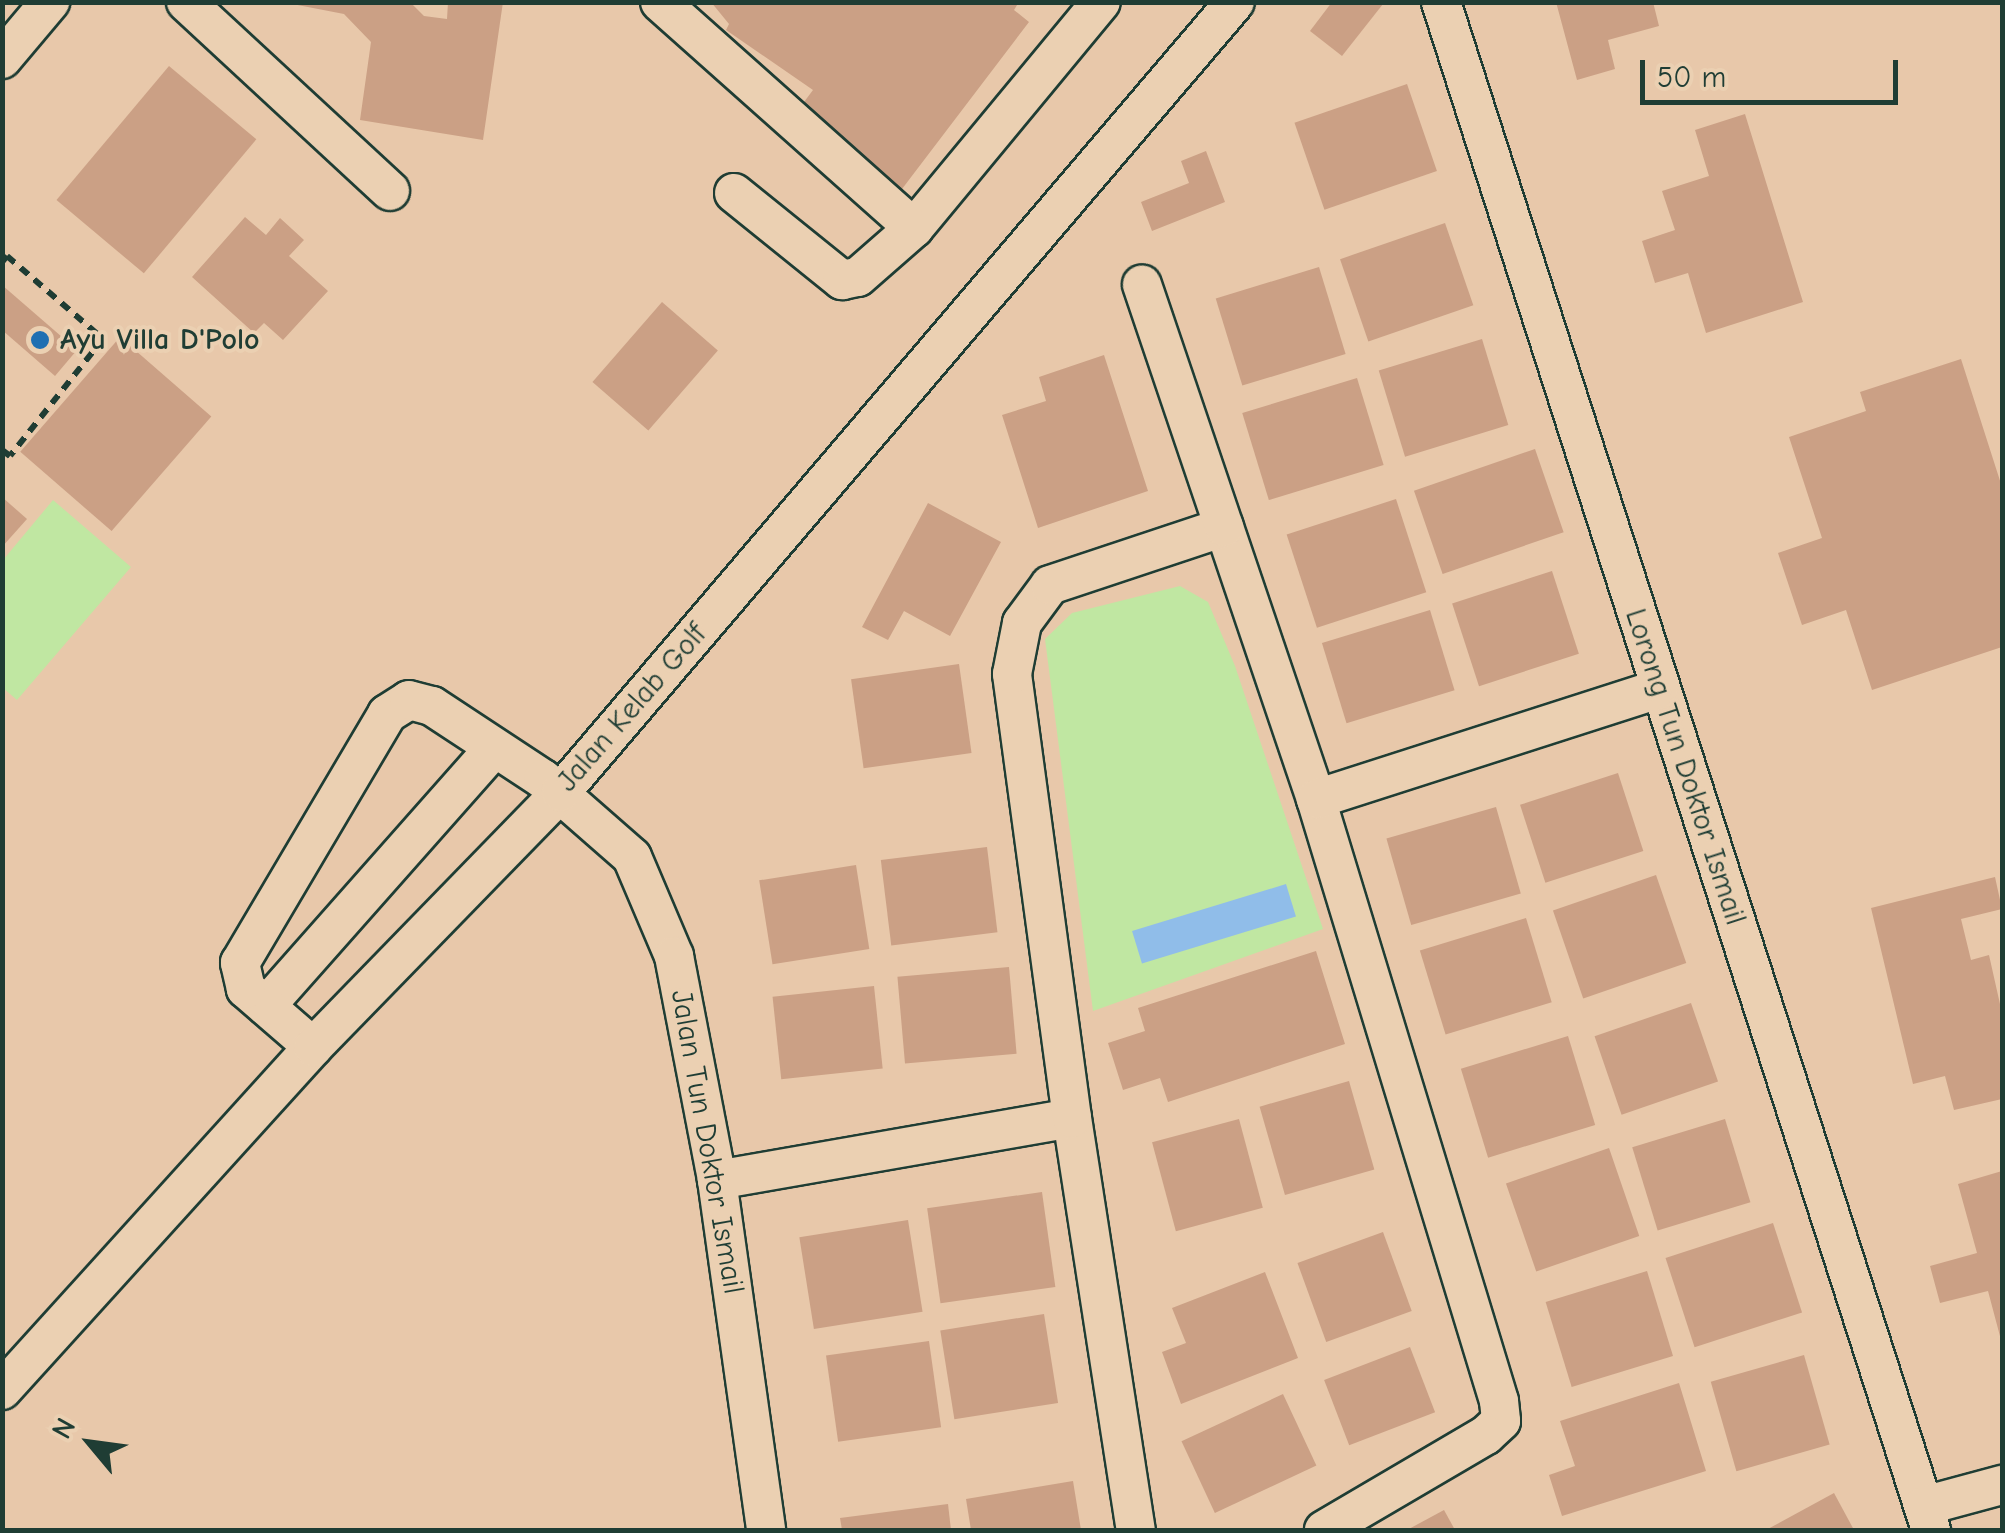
<!DOCTYPE html>
<style>
body{margin:0}
#map{position:relative;width:2005px;height:1533px;overflow:hidden;background:#e8c8aa;font-family:"Comic Neue",sans-serif}
div>[style]{position:absolute}
.green>*{inset:0;background:#c0e7a2}
.water>*{inset:0;background:#90bde9;transform-origin:0 0}
.building>*{inset:0;background:#cba085;transform-origin:0 0}
.path>*{height:6px;margin-top:-3px;transform-origin:0;background:repeating-linear-gradient(90deg,#1f3d34 0 10px,transparent 0 18px)}
.roads{filter:drop-shadow(2px 0 #1f3d34) drop-shadow(-2px 0 #1f3d34) drop-shadow(0 2px #1f3d34) drop-shadow(0 -2px #1f3d34)}
.minor>*{height:38px;margin:-19px;padding:0 19px;transform-origin:19px;border-radius:19px;background:#ebd0b2}
.dots>*{width:28px;height:28px;translate:-50% -50%;box-sizing:border-box;border:5px solid #ebd0b2;border-radius:50%}
span{translate:-50% -50%;white-space:nowrap;text-align:center;line-height:1.15;-webkit-text-stroke:8px #ebd0b2;paint-order:stroke}
.poi-label{font-size:30px;color:#1f3d34;font-weight:700}
.left{translate:0 -50%;text-align:left}
.street-label{font-size:30px;color:#1f3d34}
.frame{position:absolute;inset:0;border:5px solid #1f3d34;pointer-events:none}
.north{position:absolute;left:40px;top:1393px;width:100px;height:100px;-webkit-text-stroke:8px #ebd0b2;paint-order:stroke;rotate:299deg;font-size:28px;font-weight:700;line-height:40px;text-align:center;color:#1f3d34}
.north::after{content:'';display:block;margin:auto;width:35px;height:45px;background:#1f3d34;clip-path:polygon(50% 0,100% 100%,50% 72%,0 100%)}
.scale{position:absolute;left:1640px;top:60px;width:258px;height:45px;box-sizing:border-box;border:5px solid #1f3d34;border-top:0;padding-left:12px;font-size:30px;line-height:35px;white-space:nowrap;color:#1f3d34;-webkit-text-stroke:8px #ebd0b2;paint-order:stroke}
</style>
<div id="map">
<div class="green">
<div style="clip-path:polygon(53px 500px,131px 567px,17px 700px,3px 688px,3px 560px)"></div>
<div style="clip-path:polygon(1180px 586px,1208px 602px,1235px 666px,1323px 929px,1093px 1011px,1045px 639px,1072px 613px)"></div>
</div>
<div class="water">
<div style="left:1286px;top:884px;width:34px;height:161px;rotate:73deg"></div>
</div>
<div class="building">
<div style="clip-path:polygon(282px 2px,410px 2px,424px 16px,447px 19px,448px 2px,503px 2px,483px 140px,360px 120px,371px 42px,344px 14px)"></div>
<div style="clip-path:polygon(711px 2px,1019px 2px,1014px 10px,1029px 22px,902px 189px,798px 110px,813px 90px,726px 30px,729px 24px)"></div>
<div style="clip-path:polygon(1332px 2px,1383px 4px,1342px 56px,1310px 31px)"></div>
<div style="clip-path:polygon(1556px 2px,1653px 2px,1659px 26px,1608px 40px,1615px 69px,1577px 80px)"></div>
<div style="left:169px;top:66px;width:114px;height:175px;rotate:40deg"></div>
<div style="left:1407px;top:84px;width:92px;height:119px;rotate:71deg"></div>
<div style="clip-path:polygon(1745px 114px,1803px 302px,1706px 333px,1688px 273px,1655px 283px,1642px 241px,1675px 230px,1662px 191px,1709px 176px,1695px 130px)"></div>
<div style="clip-path:polygon(1206px 151px,1225px 202px,1152px 231px,1141px 202px,1189px 183px,1181px 161px)"></div>
<div style="clip-path:polygon(245px 217px,266px 235px,280px 218px,304px 240px,289px 256px,328px 291px,283px 340px,264px 323px,254px 333px,192px 277px)"></div>
<div style="left:1445px;top:223px;width:87px;height:111px;rotate:71deg"></div>
<div style="left:1319px;top:267px;width:91px;height:108px;rotate:73deg"></div>
<div style="clip-path:polygon(2px 285px,77px 350px,55px 376px,2px 330px)"></div>
<div style="left:662px;top:302px;width:74px;height:106px;rotate:41deg"></div>
<div style="left:120px;top:337px;width:121px;height:152px;rotate:41deg"></div>
<div style="left:1482px;top:339px;width:90px;height:108px;rotate:73deg"></div>
<div style="clip-path:polygon(1104px 355px,1148px 491px,1038px 528px,1002px 415px,1046px 401px,1039px 377px)"></div>
<div style="clip-path:polygon(1961px 359px,2002px 487px,2002px 647px,1872px 690px,1846px 610px,1802px 625px,1778px 553px,1822px 538px,1789px 437px,1866px 411px,1860px 392px)"></div>
<div style="left:1357px;top:378px;width:91px;height:120px;rotate:73deg"></div>
<div style="left:1535px;top:449px;width:88px;height:128px;rotate:71deg"></div>
<div style="clip-path:polygon(2px 497px,27px 519px,2px 547px)"></div>
<div style="left:1396px;top:499px;width:98px;height:115px;rotate:72deg"></div>
<div style="clip-path:polygon(928px 503px,1001px 542px,950px 636px,904px 611px,888px 640px,862px 627px)"></div>
<div style="left:1552px;top:571px;width:87px;height:105px;rotate:72deg"></div>
<div style="left:1430px;top:610px;width:84px;height:113px;rotate:73deg"></div>
<div style="left:959px;top:664px;width:90px;height:109px;rotate:82deg"></div>
<div style="left:1618px;top:773px;width:82px;height:103px;rotate:72deg"></div>
<div style="left:1496px;top:807px;width:90px;height:114px;rotate:74deg"></div>
<div style="left:987px;top:847px;width:86px;height:107px;rotate:83deg"></div>
<div style="left:856px;top:865px;width:85px;height:98px;rotate:81deg"></div>
<div style="left:1656px;top:875px;width:93px;height:109px;rotate:71deg"></div>
<div style="clip-path:polygon(1995px 877px,2002px 909px,1961px 919px,1971px 960px,1989px 955px,2002px 1013px,2002px 1099px,1954px 1110px,1945px 1076px,1913px 1084px,1871px 908px)"></div>
<div style="left:1526px;top:918px;width:88px;height:111px;rotate:73deg"></div>
<div style="clip-path:polygon(1316px 951px,1345px 1044px,1168px 1102px,1160px 1078px,1123px 1090px,1108px 1043px,1145px 1031px,1138px 1008px)"></div>
<div style="left:1009px;top:967px;width:87px;height:112px;rotate:85deg"></div>
<div style="left:874px;top:986px;width:83px;height:102px;rotate:84deg"></div>
<div style="left:1691px;top:1003px;width:83px;height:102px;rotate:71deg"></div>
<div style="left:1568px;top:1036px;width:93px;height:112px;rotate:73deg"></div>
<div style="left:1349px;top:1081px;width:92px;height:93px;rotate:74deg"></div>
<div style="left:1239px;top:1119px;width:92px;height:90px;rotate:75deg"></div>
<div style="left:1725px;top:1119px;width:87px;height:97px;rotate:73deg"></div>
<div style="left:1609px;top:1148px;width:93px;height:109px;rotate:71deg"></div>
<div style="clip-path:polygon(2002px 1171px,2002px 1340px,2001px 1340px,1988px 1291px,1940px 1303px,1930px 1266px,1977px 1253px,1958px 1184px)"></div>
<div style="left:1042px;top:1192px;width:96px;height:116px;rotate:82deg"></div>
<div style="left:908px;top:1220px;width:93px;height:110px;rotate:81deg"></div>
<div style="left:1773px;top:1223px;width:94px;height:113px;rotate:72deg"></div>
<div style="left:1383px;top:1232px;width:84px;height:91px;rotate:70deg"></div>
<div style="left:1647px;top:1271px;width:89px;height:106px;rotate:73deg"></div>
<div style="clip-path:polygon(1265px 1272px,1298px 1358px,1181px 1404px,1162px 1352px,1186px 1343px,1172px 1308px)"></div>
<div style="left:1044px;top:1314px;width:90px;height:105px;rotate:81deg"></div>
<div style="left:929px;top:1341px;width:87px;height:104px;rotate:82deg"></div>
<div style="left:1410px;top:1347px;width:70px;height:92px;rotate:69deg"></div>
<div style="left:1804px;top:1355px;width:93px;height:97px;rotate:74deg"></div>
<div style="clip-path:polygon(1679px 1383px,1706px 1471px,1562px 1516px,1549px 1475px,1575px 1466px,1560px 1421px)"></div>
<div style="left:1283px;top:1394px;width:79px;height:112px;rotate:65deg"></div>
<div style="clip-path:polygon(1073px 1481px,1081px 1530px,971px 1530px,966px 1499px)"></div>
<div style="clip-path:polygon(1834px 1493px,1854px 1530px,1766px 1530px)"></div>
<div style="clip-path:polygon(948px 1504px,951px 1530px,842px 1530px,840px 1518px)"></div>
<div style="clip-path:polygon(1444px 1510px,1455px 1530px,1407px 1530px)"></div>
</div>
<div class="path">
<div style="left:2px;top:262px;width:8px;rotate:-50deg"></div>
<div style="left:7px;top:256px;width:127px;rotate:40.8deg"></div>
<div style="left:103px;top:339px;width:149px;rotate:128.5deg"></div>
<div style="left:10px;top:456px;width:10px;rotate:-143deg"></div>
</div>
<div class="roads">
<div class="minor">
<div style="left:186px;top:2px;width:278px;rotate:42.8deg"></div>
<div style="left:660px;top:2px;width:340px;rotate:41.7deg"></div>
<div style="left:914px;top:228px;width:293px;rotate:-50.4deg"></div>
<div style="left:1441px;top:2px;width:1605px;rotate:72.22deg"></div>
<div style="left:2px;top:59px;width:75px;rotate:-49.9deg"></div>
<div style="left:734px;top:193px;width:139px;rotate:38.9deg"></div>
<div style="left:842px;top:280px;width:16px;rotate:-11deg"></div>
<div style="left:858px;top:277px;width:74px;rotate:-41.2deg"></div>
<div style="left:1224px;top:527px;width:287px;rotate:71.3deg"></div>
<div style="left:1316px;top:799px;width:629px;rotate:73.09deg"></div>
<div style="left:1499px;top:1401px;width:20px;rotate:84deg"></div>
<div style="left:1501px;top:1421px;width:21px;rotate:137deg"></div>
<div style="left:1486px;top:1435px;width:188px;rotate:149.6deg"></div>
<div style="left:1316px;top:799px;width:360px;rotate:-17.8deg"></div>
<div style="left:266px;top:1006px;width:344px;rotate:-48.5deg"></div>
<div style="left:313px;top:1047px;width:89px;rotate:-139.1deg"></div>
<div style="left:246px;top:989px;width:27px;rotate:-103deg"></div>
<div style="left:240px;top:963px;width:289px;rotate:-59.4deg"></div>
<div style="left:387px;top:714px;width:26px;rotate:-32deg"></div>
<div style="left:409px;top:700px;width:24px;rotate:15deg"></div>
<div style="left:432px;top:706px;width:133px;rotate:33.3deg"></div>
<div style="left:543px;top:779px;width:118px;rotate:41.2deg"></div>
<div style="left:632px;top:857px;width:108px;rotate:67deg"></div>
<div style="left:674px;top:956px;width:228px;rotate:79.1deg"></div>
<div style="left:717px;top:1180px;width:353px;rotate:82deg"></div>
<div style="left:1072px;top:1118px;width:417px;rotate:81.2deg"></div>
<div style="left:717px;top:1180px;width:360px;rotate:-9.9deg"></div>
<div style="left:1072px;top:1118px;width:448px;rotate:-97.7deg"></div>
<div style="left:1012px;top:674px;width:52px;rotate:-78.9deg"></div>
<div style="left:1022px;top:623px;width:47px;rotate:-53.6deg"></div>
<div style="left:1050px;top:585px;width:183px;rotate:-18.4deg"></div>
<div style="left:1224px;top:527px;width:256px;rotate:-108.7deg"></div>
<div style="left:2px;top:1390px;width:463px;rotate:-47.8deg"></div>
<div style="left:313px;top:1047px;width:356px;rotate:-45.8deg"></div>
<div style="left:561px;top:792px;width:1038px;rotate:-49.53deg"></div>
<div style="left:1924px;top:1506px;width:81px;rotate:-15.1deg"></div>
</div>
</div>
<div class="dots">
<div style="left:40px;top:340px;background:#1f6fb2"></div>
</div>
<div class="poi-label">
<span class="left" style="left:60px;top:340px">Ayu Villa D'Polo</span>
</div>
<div class="street-label">
<span style="left:632px;top:708px;rotate:-49deg">Jalan Kelab Golf</span>
<span style="left:1685px;top:767px;rotate:72deg">Lorong Tun Doktor Ismail</span>
<span style="left:707px;top:1142px;rotate:80deg">Jalan Tun Doktor Ismail</span>
</div>
<div class="frame"></div>
<div class="north">N</div>
<div class="scale">50 m</div>
</div>
